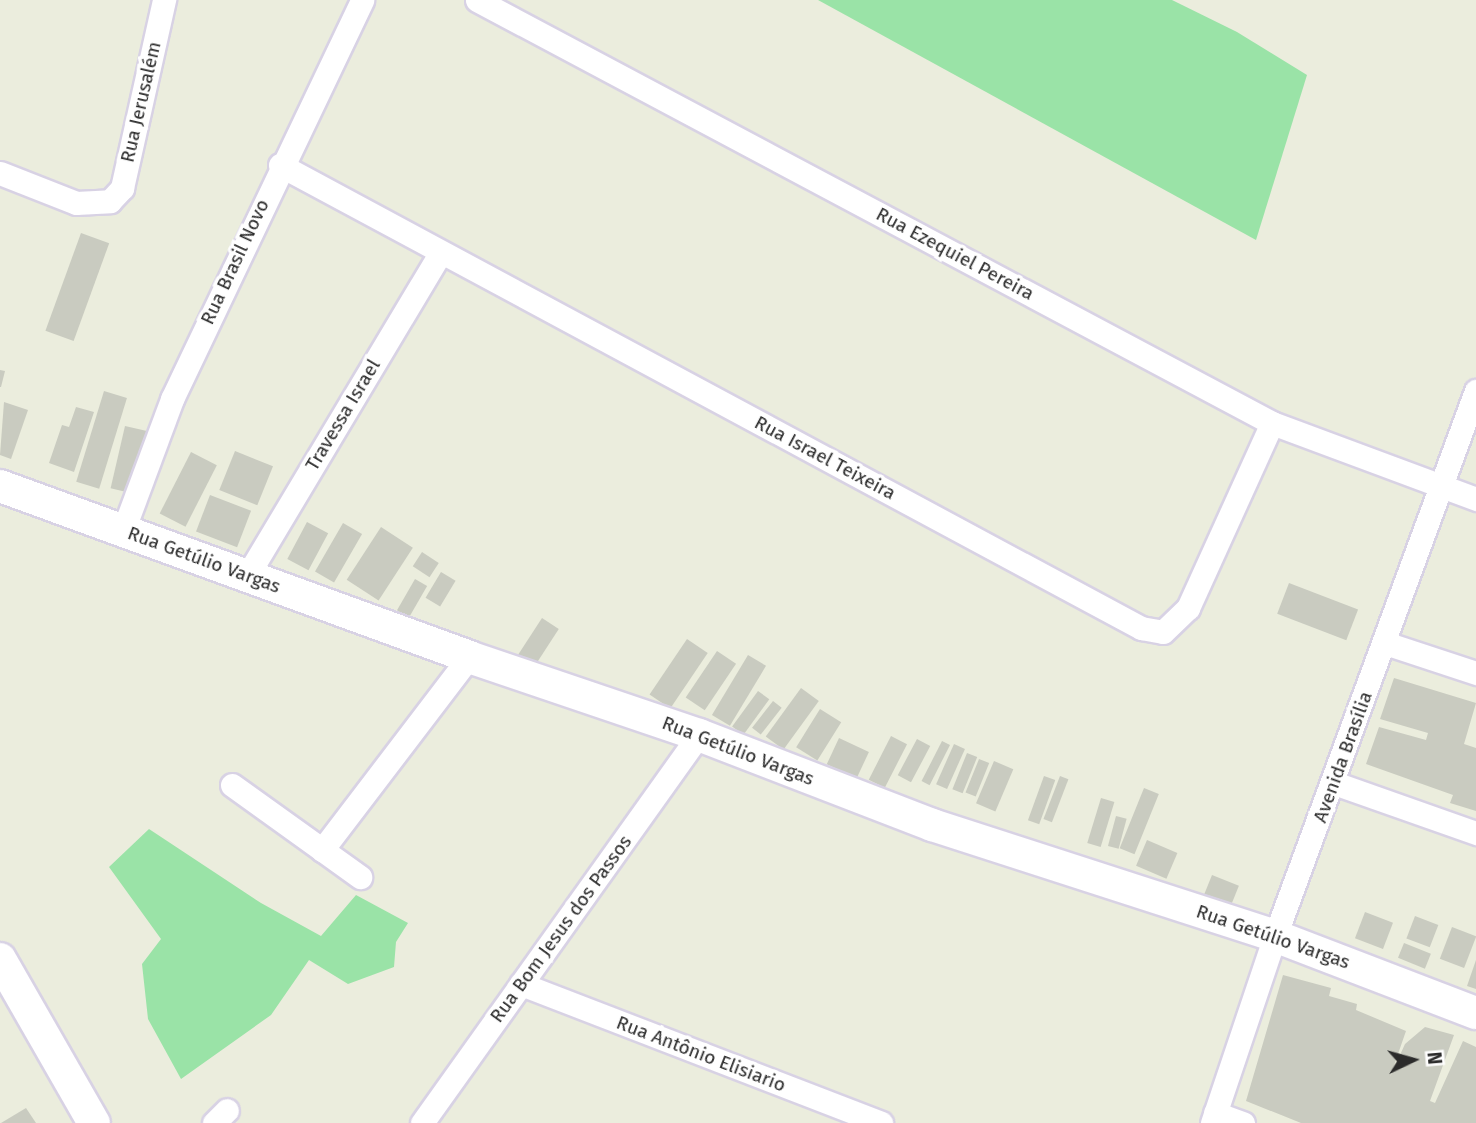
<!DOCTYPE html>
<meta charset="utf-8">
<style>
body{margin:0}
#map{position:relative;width:1476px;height:1123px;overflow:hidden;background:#ebeddd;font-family:"Fira Sans",sans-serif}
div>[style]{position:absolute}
.green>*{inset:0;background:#9ae3a7}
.building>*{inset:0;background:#c9cbc0;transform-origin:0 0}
.roads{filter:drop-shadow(2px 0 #d8d2e4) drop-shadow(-2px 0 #d8d2e4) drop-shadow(0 2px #d8d2e4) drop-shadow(0 -2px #d8d2e4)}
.street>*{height:23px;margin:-11.5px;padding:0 11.5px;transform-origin:11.5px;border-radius:11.5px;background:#fff}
.secondary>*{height:32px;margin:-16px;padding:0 16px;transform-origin:16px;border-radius:16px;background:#fff}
span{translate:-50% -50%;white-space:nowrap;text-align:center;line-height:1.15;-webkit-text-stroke:7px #fff;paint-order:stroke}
.street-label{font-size:19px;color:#2b2b2b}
.north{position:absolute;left:1378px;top:1025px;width:70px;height:70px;-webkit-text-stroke:5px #fff;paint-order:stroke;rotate:85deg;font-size:19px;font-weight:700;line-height:28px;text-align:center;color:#2b2b2b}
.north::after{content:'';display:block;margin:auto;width:24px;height:32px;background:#2b2b2b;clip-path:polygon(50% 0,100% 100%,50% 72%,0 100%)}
</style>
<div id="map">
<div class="green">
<div style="clip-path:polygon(818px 0,1172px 0,1237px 32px,1307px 75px,1256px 240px)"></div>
<div style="clip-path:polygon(149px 829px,261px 903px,321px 936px,356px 895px,408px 923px,396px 942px,394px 967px,348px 984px,309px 960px,271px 1015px,181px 1079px,148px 1019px,142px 964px,161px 939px,109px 867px)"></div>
</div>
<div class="building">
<div style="left:81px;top:233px;width:30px;height:104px;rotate:20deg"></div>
<div style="clip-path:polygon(0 370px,5px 371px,1px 387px,0 387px)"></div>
<div style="left:104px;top:391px;width:24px;height:95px;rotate:17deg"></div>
<div style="clip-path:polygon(4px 402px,28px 410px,11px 459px,0 455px)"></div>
<div style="clip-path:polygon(76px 407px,94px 412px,74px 472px,49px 463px,62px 425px,69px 427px)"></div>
<div style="left:125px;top:426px;width:27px;height:64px;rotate:13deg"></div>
<div style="left:235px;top:451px;width:41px;height:42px;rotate:22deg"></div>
<div style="left:191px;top:452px;width:29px;height:69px;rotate:27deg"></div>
<div style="left:210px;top:495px;width:44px;height:39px;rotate:21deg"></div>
<div style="left:307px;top:522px;width:24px;height:42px;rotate:28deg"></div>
<div style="left:343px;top:523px;width:22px;height:56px;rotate:30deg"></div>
<div style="left:381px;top:527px;width:38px;height:63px;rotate:33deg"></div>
<div style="left:422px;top:552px;width:20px;height:17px;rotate:33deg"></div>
<div style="left:441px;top:572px;width:17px;height:30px;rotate:31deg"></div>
<div style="left:415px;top:579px;width:14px;height:36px;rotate:30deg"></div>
<div style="left:1289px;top:583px;width:74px;height:33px;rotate:21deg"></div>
<div style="left:542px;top:618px;width:20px;height:48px;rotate:33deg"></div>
<div style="left:687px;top:639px;width:25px;height:67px;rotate:34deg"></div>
<div style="left:717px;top:651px;width:23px;height:56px;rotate:34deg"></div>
<div style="left:748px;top:655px;width:21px;height:70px;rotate:31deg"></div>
<div style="clip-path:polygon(1394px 678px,1476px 703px,1464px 744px,1476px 748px,1476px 811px,1450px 803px,1453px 795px,1366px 764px,1379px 727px,1426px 740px,1428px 733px,1380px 719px)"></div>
<div style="left:801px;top:688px;width:22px;height:60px;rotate:36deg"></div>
<div style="left:758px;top:691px;width:14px;height:44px;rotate:36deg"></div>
<div style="left:773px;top:701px;width:11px;height:34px;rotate:38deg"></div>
<div style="left:820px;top:709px;width:25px;height:45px;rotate:32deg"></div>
<div style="left:891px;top:736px;width:18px;height:49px;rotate:27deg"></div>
<div style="left:839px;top:738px;width:33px;height:29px;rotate:25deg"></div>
<div style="left:917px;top:739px;width:15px;height:41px;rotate:28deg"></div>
<div style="left:942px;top:741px;width:9px;height:45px;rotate:27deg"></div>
<div style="left:954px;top:744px;width:12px;height:44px;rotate:24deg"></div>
<div style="left:967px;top:753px;width:11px;height:39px;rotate:22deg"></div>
<div style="left:979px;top:759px;width:11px;height:36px;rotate:22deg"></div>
<div style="left:994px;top:761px;width:21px;height:46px;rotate:23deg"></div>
<div style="left:1044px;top:776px;width:12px;height:47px;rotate:20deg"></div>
<div style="left:1060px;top:776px;width:9px;height:46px;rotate:21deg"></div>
<div style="left:1144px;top:788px;width:16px;height:65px;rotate:22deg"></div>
<div style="left:1101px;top:798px;width:14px;height:47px;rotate:17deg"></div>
<div style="left:1116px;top:816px;width:11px;height:31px;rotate:15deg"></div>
<div style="left:1147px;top:840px;width:33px;height:28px;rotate:23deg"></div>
<div style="left:1212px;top:875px;width:29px;height:25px;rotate:22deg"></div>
<div style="left:1365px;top:912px;width:30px;height:28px;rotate:21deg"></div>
<div style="left:1415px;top:916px;width:25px;height:24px;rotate:21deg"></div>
<div style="left:1452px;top:927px;width:26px;height:34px;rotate:21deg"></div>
<div style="left:1404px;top:943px;width:29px;height:16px;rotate:22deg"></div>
<div style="clip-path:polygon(1476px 960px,1476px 989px,1467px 986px)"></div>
<div style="clip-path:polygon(1283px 975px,1331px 988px,1329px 996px,1357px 1004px,1356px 1010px,1406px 1031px,1390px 1077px,1405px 1044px,1425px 1027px,1454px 1035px,1430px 1101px,1435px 1103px,1463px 1041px,1476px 1047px,1476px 1123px,1301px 1123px,1246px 1101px)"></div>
<div style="clip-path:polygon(26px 1108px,36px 1123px,1px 1123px)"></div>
</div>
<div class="roads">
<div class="street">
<div style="left:477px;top:0;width:901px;rotate:28.02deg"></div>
<div style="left:1272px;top:423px;width:218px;rotate:20.4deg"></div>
<div style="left:280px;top:165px;width:978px;rotate:28.27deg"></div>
<div style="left:1141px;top:628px;width:22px;rotate:10deg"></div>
<div style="left:1163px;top:632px;width:35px;rotate:-44deg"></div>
<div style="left:1188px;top:608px;width:203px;rotate:-65.6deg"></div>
<div style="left:0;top:173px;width:82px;rotate:21.5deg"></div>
<div style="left:76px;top:203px;width:34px;rotate:-3deg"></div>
<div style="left:110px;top:201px;width:18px;rotate:-47deg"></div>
<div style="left:122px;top:188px;width:193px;rotate:-77.4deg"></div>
<div style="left:123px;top:531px;width:141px;rotate:-69.6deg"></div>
<div style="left:172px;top:399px;width:442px;rotate:-64.5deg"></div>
<div style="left:247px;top:576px;width:374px;rotate:-59.1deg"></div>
<div style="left:1385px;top:643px;width:96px;rotate:18.2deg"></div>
<div style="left:1334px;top:783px;width:151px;rotate:19.4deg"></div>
<div style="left:232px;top:785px;width:158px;rotate:35.7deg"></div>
<div style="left:322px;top:850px;width:243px;rotate:-52.7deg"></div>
<div style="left:521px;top:984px;width:386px;rotate:21.1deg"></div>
<div style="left:1215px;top:1113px;width:30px;rotate:20deg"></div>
<div style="left:214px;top:1123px;width:18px;rotate:-45deg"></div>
<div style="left:422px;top:1123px;width:477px;rotate:-54.5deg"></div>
<div style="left:1212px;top:1123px;width:197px;rotate:-71.4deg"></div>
<div style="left:1275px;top:936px;width:581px;rotate:-69.76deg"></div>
</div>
<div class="secondary">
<div style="left:0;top:486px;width:499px;rotate:20deg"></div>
<div style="left:469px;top:657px;width:243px;rotate:18.7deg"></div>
<div style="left:699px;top:735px;width:250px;rotate:21.1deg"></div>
<div style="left:932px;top:825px;width:361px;rotate:17.9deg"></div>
<div style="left:1275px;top:936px;width:215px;rotate:21deg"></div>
<div style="left:0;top:959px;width:189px;rotate:60.2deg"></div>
</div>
</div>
<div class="street-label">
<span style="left:141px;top:102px;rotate:-77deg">Rua Jerusalém</span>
<span style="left:955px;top:254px;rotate:28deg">Rua Ezequiel Pereira</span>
<span style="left:235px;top:262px;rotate:-65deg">Rua Brasil Novo</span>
<span style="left:343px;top:415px;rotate:-59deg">Travessa Israel</span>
<span style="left:825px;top:458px;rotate:28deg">Rua Israel Teixeira</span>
<span style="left:204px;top:560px;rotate:20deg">Rua Getúlio Vargas</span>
<span style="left:738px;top:751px;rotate:21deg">Rua Getúlio Vargas</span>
<span style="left:1343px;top:757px;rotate:-70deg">Avenida Brasília</span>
<span style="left:561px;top:929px;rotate:-54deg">Rua Bom Jesus dos Passos</span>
<span style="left:1273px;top:937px;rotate:19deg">Rua Getúlio Vargas</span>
<span style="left:701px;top:1054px;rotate:21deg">Rua Antônio Elisiario</span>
</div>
<div class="north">N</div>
</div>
